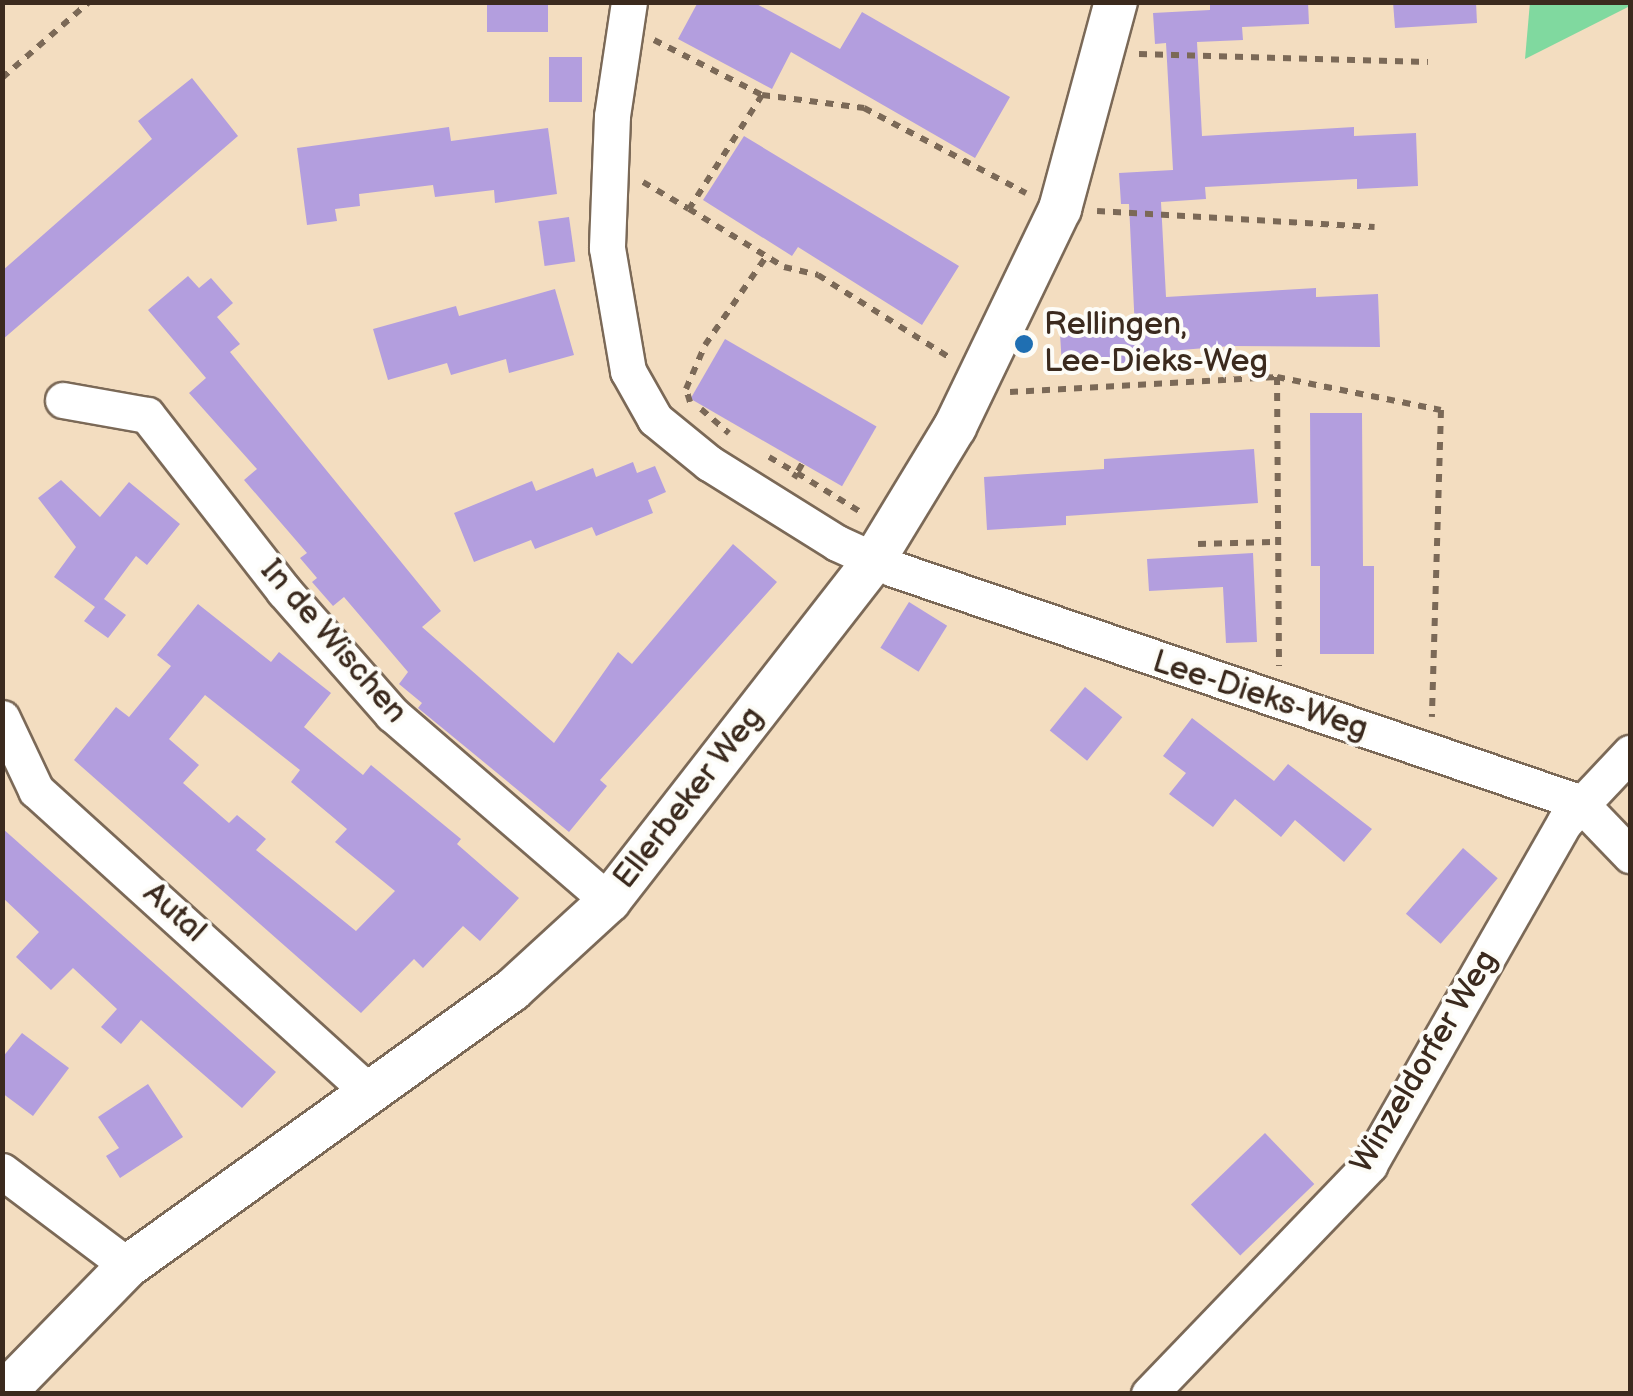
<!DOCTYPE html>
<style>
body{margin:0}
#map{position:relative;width:1633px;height:1396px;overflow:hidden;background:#f3ddc0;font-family:"Balsamiq Sans",sans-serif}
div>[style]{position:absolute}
.green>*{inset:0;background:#80d99f}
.building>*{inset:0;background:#b39ede;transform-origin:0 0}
.path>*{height:6px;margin-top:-3px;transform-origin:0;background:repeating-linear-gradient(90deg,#7b6957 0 8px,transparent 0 16px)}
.roads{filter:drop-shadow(2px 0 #7b6957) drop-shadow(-2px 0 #7b6957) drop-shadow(0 2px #7b6957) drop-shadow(0 -2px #7b6957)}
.minor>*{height:35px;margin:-17.5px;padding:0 17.5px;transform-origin:17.5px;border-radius:17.5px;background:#fff}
.tertiary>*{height:42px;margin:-21px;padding:0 21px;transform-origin:21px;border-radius:21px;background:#fff}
.dots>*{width:28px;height:28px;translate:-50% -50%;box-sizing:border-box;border:5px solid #fdfcf7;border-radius:50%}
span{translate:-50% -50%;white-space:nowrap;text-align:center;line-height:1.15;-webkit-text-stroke:8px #fdfcf7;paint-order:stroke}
.poi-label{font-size:32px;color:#3b2a1e}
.left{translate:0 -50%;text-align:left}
.street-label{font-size:32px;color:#3b2a1e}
.frame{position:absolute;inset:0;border:5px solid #3b2a1e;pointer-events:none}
</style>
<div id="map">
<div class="green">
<div style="clip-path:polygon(1530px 2px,1630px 2px,1630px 6px,1525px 59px)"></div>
</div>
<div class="building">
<div style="left:487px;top:2px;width:61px;height:30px"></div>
<div style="clip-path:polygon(698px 2px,753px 2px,840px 49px,862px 12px,1010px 97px,975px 158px,791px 52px,772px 89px,678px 39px)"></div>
<div style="clip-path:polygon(1210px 2px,1308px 2px,1309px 24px,1242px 27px,1243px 40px,1197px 42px,1202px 136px,1354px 127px,1354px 136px,1416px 133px,1418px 186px,1357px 189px,1357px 179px,1205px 187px,1206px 199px,1161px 202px,1166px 297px,1316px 288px,1316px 297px,1378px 294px,1380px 347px,1231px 346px,1168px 351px,1169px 361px,1062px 366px,1060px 334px,1135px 330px,1129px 204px,1121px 204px,1119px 173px,1173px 170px,1166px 43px,1155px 44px,1153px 13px,1210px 10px)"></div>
<div style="clip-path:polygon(1393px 2px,1476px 2px,1477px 23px,1395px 28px)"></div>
<div style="left:549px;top:57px;width:33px;height:45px"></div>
<div style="clip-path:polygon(192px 78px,238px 136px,2px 340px,2px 271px,152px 139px,138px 121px)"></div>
<div style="clip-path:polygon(449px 127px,451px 141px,548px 128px,557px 194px,495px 203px,494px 190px,435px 197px,433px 185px,359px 194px,360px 206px,335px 209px,337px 221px,307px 225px,297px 148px)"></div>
<div style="clip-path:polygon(744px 136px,959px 266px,922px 325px,798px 247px,792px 256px,703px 200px)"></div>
<div style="left:569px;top:217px;width:45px;height:31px;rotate:82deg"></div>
<div style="clip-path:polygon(188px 276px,199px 288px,211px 278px,233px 303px,217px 317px,240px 344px,230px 352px,441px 611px,422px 627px,554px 743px,618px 652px,632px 664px,733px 544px,777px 582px,600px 780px,607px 786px,569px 832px,418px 708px,422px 703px,399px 684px,408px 672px,344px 597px,333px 606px,312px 582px,317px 578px,300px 558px,307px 553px,244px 480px,257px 469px,189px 393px,206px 378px,148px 310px)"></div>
<div style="clip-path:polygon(555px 289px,574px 355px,509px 373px,506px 359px,451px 375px,447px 363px,388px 380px,373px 329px,456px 306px,459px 316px)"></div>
<div style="left:725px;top:339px;width:175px;height:69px;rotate:30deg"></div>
<div style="clip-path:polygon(1310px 413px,1362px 413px,1363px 566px,1374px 566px,1374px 654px,1320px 654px,1320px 566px,1311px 566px)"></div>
<div style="clip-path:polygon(1254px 449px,1258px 503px,1066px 516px,1066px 525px,987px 530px,984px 477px,1104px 469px,1104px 459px)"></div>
<div style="clip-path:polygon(633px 462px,637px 473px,655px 466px,666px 492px,648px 500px,653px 513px,596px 536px,592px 527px,535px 549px,531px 540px,474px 562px,454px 513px,532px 481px,536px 491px,593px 468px,596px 477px)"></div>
<div style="clip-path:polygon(61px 480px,100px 517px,129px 482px,180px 524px,147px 565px,136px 556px,104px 599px,126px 615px,108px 638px,84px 621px,95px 607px,54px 577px,76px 547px,38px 498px)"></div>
<div style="clip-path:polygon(1253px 553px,1257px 642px,1226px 643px,1223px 587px,1149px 591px,1147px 559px)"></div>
<div style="left:909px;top:602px;width:45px;height:54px;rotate:32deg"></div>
<div style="clip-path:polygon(evenodd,198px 604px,271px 662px,279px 652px,331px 693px,304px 727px,363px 775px,371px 765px,461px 839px,457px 844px,519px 898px,480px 941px,463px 926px,423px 968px,414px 959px,361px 1013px,74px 760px,116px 707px,129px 717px,171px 666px,157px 655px,198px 604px,205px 695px,300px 770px,291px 782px,347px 829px,335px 842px,395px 891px,356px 931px,256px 850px,266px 839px,237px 815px,229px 823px,183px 783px,199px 765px,169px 739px,205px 695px)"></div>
<div style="left:1085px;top:687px;width:48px;height:56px;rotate:39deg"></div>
<div style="clip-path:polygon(1192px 718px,1274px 781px,1288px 764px,1372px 829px,1344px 862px,1295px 820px,1281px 837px,1235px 799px,1213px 827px,1169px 794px,1186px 773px,1163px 756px)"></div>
<div style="clip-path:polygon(2px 828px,276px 1072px,242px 1108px,141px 1020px,121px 1044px,101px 1027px,117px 1009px,73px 968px,51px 990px,16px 957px,39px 932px,2px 897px)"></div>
<div style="left:1463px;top:848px;width:46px;height:87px;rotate:41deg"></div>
<div style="clip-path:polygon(22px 1033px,69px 1068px,33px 1116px,2px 1093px,2px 1058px)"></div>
<div style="clip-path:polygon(148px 1084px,183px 1137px,120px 1178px,106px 1156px,119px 1148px,98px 1117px)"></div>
<div style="left:1265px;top:1133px;width:71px;height:103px;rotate:46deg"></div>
</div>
<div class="path">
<div style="left:654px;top:40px;width:121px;rotate:27deg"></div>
<div style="left:762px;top:95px;width:103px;rotate:7.3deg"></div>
<div style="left:864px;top:108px;width:183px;rotate:27.7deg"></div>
<div style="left:1139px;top:54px;width:289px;rotate:1.6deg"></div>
<div style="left:2px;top:78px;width:116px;rotate:-41.1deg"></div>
<div style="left:762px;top:95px;width:135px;rotate:122.6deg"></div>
<div style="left:689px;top:209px;width:111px;rotate:31.4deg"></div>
<div style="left:784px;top:267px;width:35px;rotate:13deg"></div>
<div style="left:818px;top:275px;width:158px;rotate:32.1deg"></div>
<div style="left:643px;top:182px;width:53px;rotate:30.4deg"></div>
<div style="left:1097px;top:211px;width:278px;rotate:3.3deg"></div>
<div style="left:1277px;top:377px;width:289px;rotate:89.6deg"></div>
<div style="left:1010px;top:392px;width:267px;rotate:-3.2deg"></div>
<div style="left:1277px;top:377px;width:167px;rotate:11.4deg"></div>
<div style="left:1441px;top:410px;width:307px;rotate:91.7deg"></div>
<div style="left:690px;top:402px;width:14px;rotate:-107deg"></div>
<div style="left:686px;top:389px;width:48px;rotate:-66.6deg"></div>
<div style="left:705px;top:345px;width:107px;rotate:-55.3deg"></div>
<div style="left:701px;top:409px;width:37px;rotate:41deg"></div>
<div style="left:769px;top:457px;width:32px;rotate:30deg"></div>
<div style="left:797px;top:473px;width:6px;rotate:121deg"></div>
<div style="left:802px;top:464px;width:10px;rotate:119deg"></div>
<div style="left:797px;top:473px;width:79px;rotate:31.5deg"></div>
<div style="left:1198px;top:544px;width:78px;rotate:-1.5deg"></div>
</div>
<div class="roads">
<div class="minor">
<div style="left:629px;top:2px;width:115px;rotate:98.5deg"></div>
<div style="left:612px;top:116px;width:132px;rotate:92.2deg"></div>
<div style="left:607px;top:248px;width:125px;rotate:80.3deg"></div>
<div style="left:628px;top:371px;width:55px;rotate:60.6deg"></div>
<div style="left:655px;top:419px;width:70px;rotate:39.2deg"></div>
<div style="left:709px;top:463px;width:151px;rotate:32deg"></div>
<div style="left:837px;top:543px;width:63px;rotate:24.5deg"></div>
<div style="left:894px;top:569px;width:724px;rotate:18.79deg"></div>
<div style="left:1579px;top:802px;width:74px;rotate:46.1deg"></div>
<div style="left:63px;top:400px;width:85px;rotate:10.1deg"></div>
<div style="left:147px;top:415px;width:223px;rotate:52.1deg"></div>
<div style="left:284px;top:591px;width:164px;rotate:48.7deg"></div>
<div style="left:392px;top:714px;width:286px;rotate:40.8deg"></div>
<div style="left:2px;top:718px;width:80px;rotate:64.7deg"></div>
<div style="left:36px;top:790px;width:450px;rotate:42.2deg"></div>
<div style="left:2px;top:1171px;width:158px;rotate:37deg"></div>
<div style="left:1149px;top:1394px;width:318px;rotate:-46.1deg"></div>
<div style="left:1369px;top:1165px;width:395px;rotate:-60.3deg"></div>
<div style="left:1565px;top:822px;width:95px;rotate:-46.7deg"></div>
</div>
<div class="tertiary">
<div style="left:3px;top:1394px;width:179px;rotate:-45.7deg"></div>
<div style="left:128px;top:1266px;width:473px;rotate:-35.7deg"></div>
<div style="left:512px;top:990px;width:132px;rotate:-42.5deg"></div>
<div style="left:609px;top:901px;width:432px;rotate:-52.1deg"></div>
<div style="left:874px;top:560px;width:156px;rotate:-58.7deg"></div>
<div style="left:955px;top:427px;width:242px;rotate:-64.3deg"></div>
<div style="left:1060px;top:209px;width:214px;rotate:-74.9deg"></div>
</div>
</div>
<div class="dots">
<div style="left:1024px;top:344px;background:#1f6fb2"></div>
</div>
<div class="poi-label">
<span class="left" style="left:1044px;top:344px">Rellingen,<br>Lee-Dieks-Weg</span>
</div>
<div class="street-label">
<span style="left:333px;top:642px;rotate:49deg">In de Wischen</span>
<span style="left:1260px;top:696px;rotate:18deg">Lee-Dieks-Weg</span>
<span style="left:689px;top:798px;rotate:-52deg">Ellerbeker Weg</span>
<span style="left:174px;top:913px;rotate:42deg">Autal</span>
<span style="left:1425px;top:1062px;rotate:-59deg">Winzeldorfer Weg</span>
</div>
<div class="frame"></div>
</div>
